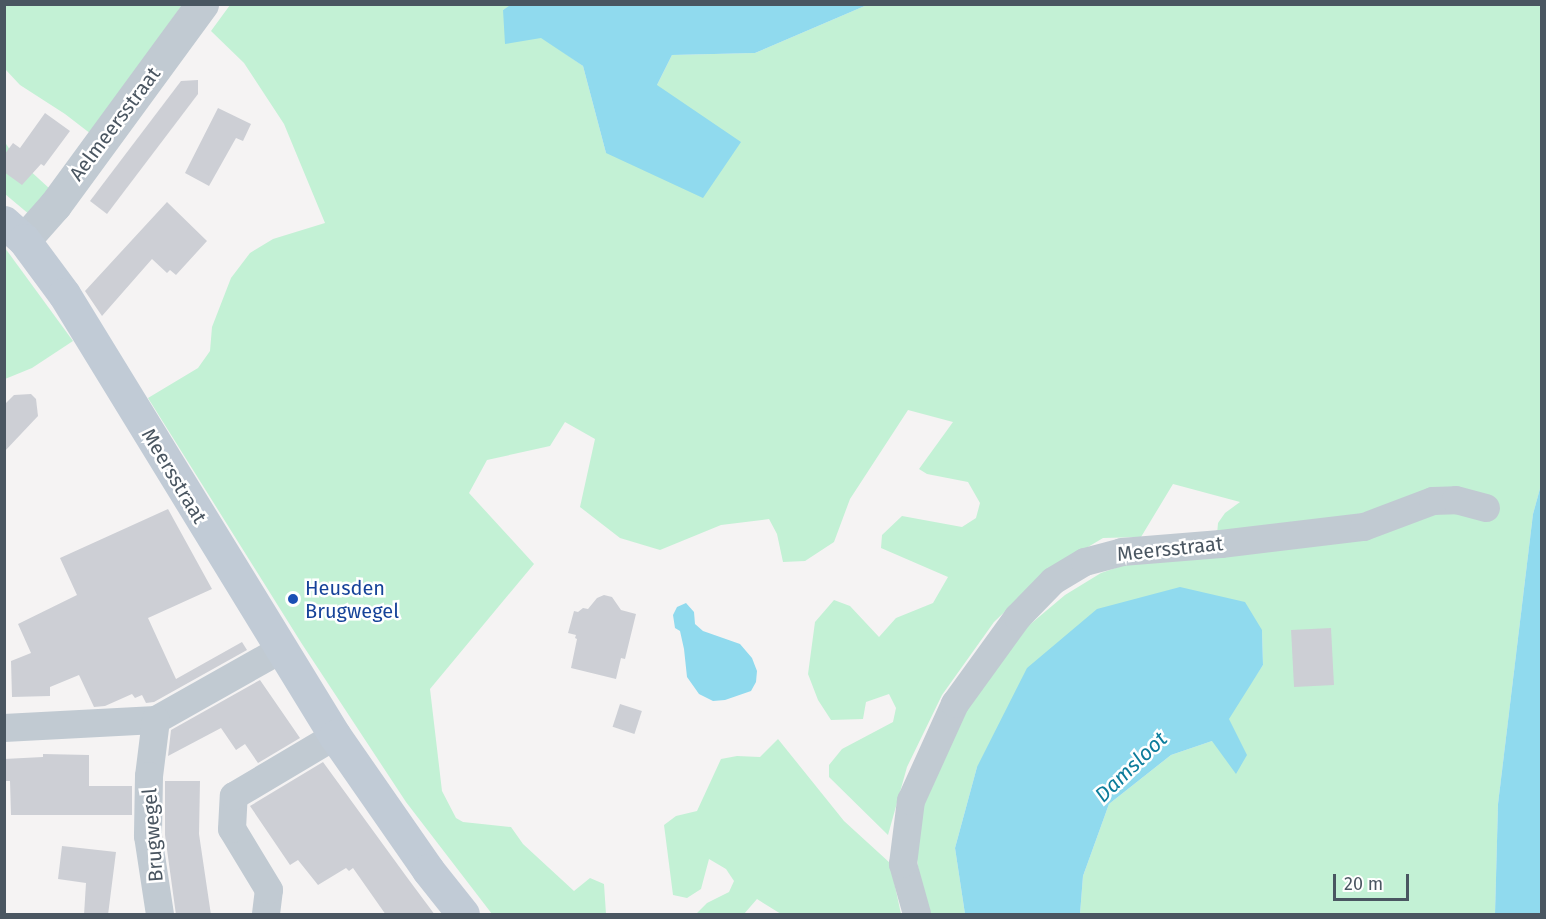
<!DOCTYPE html>
<style>
body{margin:0}
#map{position:relative;width:1546px;height:919px;overflow:hidden;background:#f5f3f3;font-family:"Fira Sans",sans-serif}
div>[style]{position:absolute}
.green>*{inset:0;background:#c3f1d5}
.water>*{inset:0;background:#90daee}
.building>*{inset:0;background:#cdcfd5;transform-origin:0 0}
.minor>*{height:28px;margin:-14px;padding:0 14px;transform-origin:14px;border-radius:14px;background:#c1cad2}
.tertiary>*{height:33px;margin:-16.5px;padding:0 16.5px;transform-origin:16.5px;border-radius:16.5px;background:#c1cad2}
.secondary>*{height:33px;margin:-16.5px;padding:0 16.5px;transform-origin:16.5px;border-radius:16.5px;background:#c1cbd6}
.dots>*{width:16px;height:16px;translate:-50% -50%;box-sizing:border-box;border:3px solid #fff;border-radius:50%}
span{translate:-50% -50%;white-space:nowrap;text-align:center;line-height:1.15;-webkit-text-stroke:5px #fff;paint-order:stroke}
.street-label{font-size:20px;color:#4a5661}
.transit-label{font-size:20px;color:#164399}
.left{translate:0 -50%;text-align:left}
.water-label{font-size:21px;color:#0c7c9b;font-style:italic}
.frame{position:absolute;inset:0;border:6px solid #4a5661;pointer-events:none}
.scale{position:absolute;left:1333px;top:874px;width:76px;height:27px;box-sizing:border-box;border:3px solid #4a5661;border-top:0;padding-left:8px;font-size:18px;line-height:21px;white-space:nowrap;color:#4a5661;-webkit-text-stroke:4px #fff;paint-order:stroke}
</style>
<div id="map">
<div class="green">
<div style="clip-path:polygon(5px 5px,182px 5px,91px 134px,65px 114px,20px 85px,5px 69px)"></div>
<div style="clip-path:polygon(230px 5px,512px 5px,503px 10px,583px 66px,606px 153px,657px 85px,672px 55px,755px 53px,867px 5px,1541px 5px,1541px 485px,1533px 514px,1498px 804px,1495px 914px,1080px 914px,1083px 876px,1109px 804px,1171px 755px,1212px 741px,1263px 665px,1262px 630px,977px 767px,955px 848px,965px 914px,928px 914px,922px 895px,916px 852px,923px 807px,959px 719px,1027px 627px,1065px 595px,1101px 573px,1130px 563px,1182px 559px,1391px 506px,1342px 518px,1217px 535px,1218px 523px,1225px 513px,1240px 502px,1173px 484px,1141px 537px,1103px 538px,1046px 572px,994px 622px,942px 695px,907px 767px,888px 835px,829px 777px,829px 765px,842px 749px,893px 722px,896px 708px,889px 694px,866px 702px,863px 719px,831px 720px,818px 700px,808px 674px,815px 622px,834px 600px,850px 606px,879px 637px,896px 618px,933px 603px,948px 577px,881px 548px,882px 535px,902px 516px,962px 527px,976px 518px,980px 503px,968px 482px,927px 474px,919px 469px,953px 422px,908px 410px,850px 499px,834px 542px,805px 561px,783px 562px,777px 534px,769px 519px,721px 525px,660px 550px,620px 538px,580px 507px,595px 439px,565px 422px,550px 446px,487px 460px,469px 493px,534px 564px,430px 689px,442px 791px,456px 818px,463px 822px,511px 827px,523px 844px,574px 891px,590px 878px,604px 884px,606px 914px,492px 914px,406px 802px,302px 644px,148px 398px,198px 368px,210px 351px,212px 327px,231px 278px,250px 253px,273px 239px,325px 223px,284px 124px,244px 63px,211px 31px)"></div>
<div style="clip-path:polygon(4px 141px,15px 157px,50px 189px,30px 215px,5px 194px)"></div>
<div style="clip-path:polygon(5px 248px,73px 341px,32px 368px,5px 379px)"></div>
<div style="clip-path:polygon(778px 739px,844px 821px,890px 863px,901px 914px,781px 914px,757px 899px,744px 914px,696px 914px,707px 903px,729px 892px,734px 881px,726px 869px,709px 859px,701px 889px,687px 898px,673px 895px,664px 825px,676px 816px,697px 811px,721px 759px,737px 756px,760px 757px)"></div>
</div>
<div class="water">
<div style="clip-path:polygon(512px 4px,867px 4px,867px 5px,755px 53px,672px 55px,657px 85px,741px 142px,703px 198px,606px 153px,583px 66px,541px 38px,505px 44px,503px 10px)"></div>
<div style="clip-path:polygon(1541px 485px,1541px 914px,1495px 914px,1498px 804px,1533px 514px)"></div>
<div style="clip-path:polygon(1180px 587px,1245px 602px,1262px 630px,1263px 665px,1229px 719px,1247px 755px,1236px 774px,1212px 741px,1171px 755px,1109px 804px,1083px 876px,1080px 914px,965px 914px,955px 848px,977px 767px,1027px 668px,1097px 609px)"></div>
<div style="clip-path:polygon(686px 603px,694px 612px,695px 624px,703px 631px,740px 644px,752px 658px,757px 671px,756px 682px,751px 691px,725px 700px,713px 701px,699px 694px,687px 677px,684px 649px,680px 631px,675px 628px,673px 615px,677px 607px)"></div>
</div>
<div class="building">
<div style="clip-path:polygon(198px 80px,198px 94px,107px 214px,90px 201px,181px 81px)"></div>
<div style="clip-path:polygon(218px 108px,251px 124px,243px 141px,236px 138px,209px 186px,185px 173px)"></div>
<div style="clip-path:polygon(45px 113px,70px 131px,44px 166px,41px 164px,22px 185px,4px 172px,4px 155px,13px 143px,20px 148px)"></div>
<div style="clip-path:polygon(167px 202px,207px 241px,176px 275px,170px 270px,167px 273px,152px 259px,102px 316px,85px 291px)"></div>
<div style="clip-path:polygon(31px 394px,36px 399px,38px 416px,4px 452px,4px 405px,14px 395px)"></div>
<div style="clip-path:polygon(168px 509px,212px 589px,148px 618px,176px 679px,242px 642px,247px 650px,154px 702px,146px 703px,142px 695px,135px 698px,132px 694px,105px 706px,94px 707px,79px 675px,50px 687px,50px 696px,12px 697px,11px 661px,31px 653px,18px 624px,77px 595px,60px 558px)"></div>
<div style="clip-path:polygon(604px 595px,612px 597px,621px 610px,636px 614px,625px 659px,621px 658px,616px 679px,571px 668px,577px 639px,575px 638px,576px 635px,568px 633px,574px 611px,578px 612px,583px 608px,588px 609px,597px 598px)"></div>
<div style="left:1331px;top:628px;width:57px;height:40px;rotate:87deg"></div>
<div style="clip-path:polygon(260px 680px,300px 738px,258px 763px,245px 744px,236px 750px,221px 728px,168px 756px,171px 730px)"></div>
<div style="left:620px;top:704px;width:23px;height:24px;rotate:18deg"></div>
<div style="clip-path:polygon(43px 754px,89px 755px,89px 786px,132px 786px,132px 815px,11px 815px,10px 781px,4px 781px,4px 759px,43px 757px)"></div>
<div style="clip-path:polygon(323px 762px,406px 876px,435px 915px,386px 915px,353px 868px,349px 871px,346px 868px,318px 885px,298px 860px,290px 865px,250px 806px)"></div>
<div style="clip-path:polygon(165px 781px,200px 781px,199px 834px,211px 915px,176px 915px,165px 835px)"></div>
<div style="clip-path:polygon(62px 846px,116px 852px,108px 915px,84px 915px,86px 883px,58px 879px)"></div>
</div>
<div class="minor">
<div style="left:156px;top:720px;width:142px;rotate:-29.4deg"></div>
<div style="left:4px;top:728px;width:152px;rotate:-3deg"></div>
<div style="left:156px;top:720px;width:56px;rotate:97.1deg"></div>
<div style="left:149px;top:776px;width:60px;rotate:91deg"></div>
<div style="left:148px;top:836px;width:79px;rotate:81.3deg"></div>
<div style="left:266px;top:914px;width:24px;rotate:-83deg"></div>
<div style="left:269px;top:890px;width:71px;rotate:-121.2deg"></div>
<div style="left:232px;top:829px;width:33px;rotate:-87deg"></div>
<div style="left:234px;top:796px;width:117px;rotate:-30.7deg"></div>
<div style="left:917px;top:914px;width:52px;rotate:-105.6deg"></div>
<div style="left:903px;top:864px;width:64px;rotate:-82.8deg"></div>
<div style="left:911px;top:801px;width:107px;rotate:-65.6deg"></div>
<div style="left:955px;top:704px;width:107px;rotate:-54.1deg"></div>
<div style="left:1018px;top:617px;width:50px;rotate:-45.8deg"></div>
<div style="left:1053px;top:581px;width:37px;rotate:-31deg"></div>
<div style="left:1085px;top:562px;width:38px;rotate:-15deg"></div>
<div style="left:1122px;top:552px;width:99px;rotate:-4.6deg"></div>
<div style="left:1221px;top:544px;width:144px;rotate:-6.8deg"></div>
<div style="left:1364px;top:527px;width:74px;rotate:-20.6deg"></div>
<div style="left:1433px;top:501px;width:23px;rotate:-2deg"></div>
<div style="left:1456px;top:500px;width:31px;rotate:15deg"></div>
</div>
<div class="tertiary">
<div style="left:24px;top:240px;width:47px;rotate:-48.5deg"></div>
<div style="left:55px;top:205px;width:249px;rotate:-53.8deg"></div>
</div>
<div class="secondary">
<div style="left:4px;top:222px;width:27px;rotate:42deg"></div>
<div style="left:24px;top:240px;width:67px;rotate:53.5deg"></div>
<div style="left:64px;top:294px;width:518px;rotate:58.49deg"></div>
<div style="left:335px;top:736px;width:163px;rotate:55.2deg"></div>
<div style="left:428px;top:870px;width:56px;rotate:51.5deg"></div>
</div>
<div class="dots">
<div style="left:293px;top:599px;background:#1a4fb4"></div>
</div>
<div class="street-label">
<span style="left:115px;top:124px;rotate:-53deg">Aelmeersstraat</span>
<span style="left:174px;top:476px;rotate:59deg">Meersstraat</span>
<span style="left:1170px;top:549px;rotate:-6deg">Meersstraat</span>
<span style="left:153px;top:835px;rotate:-94deg">Brugwegel</span>
</div>
<div class="transit-label">
<span class="left" style="left:305px;top:600px">Heusden<br>Brugwegel</span>
</div>
<div class="water-label">
<span style="left:1131px;top:767px;rotate:-44deg">Damsloot</span>
</div>
<div class="frame"></div>
<div class="scale">20 m</div>
</div>
